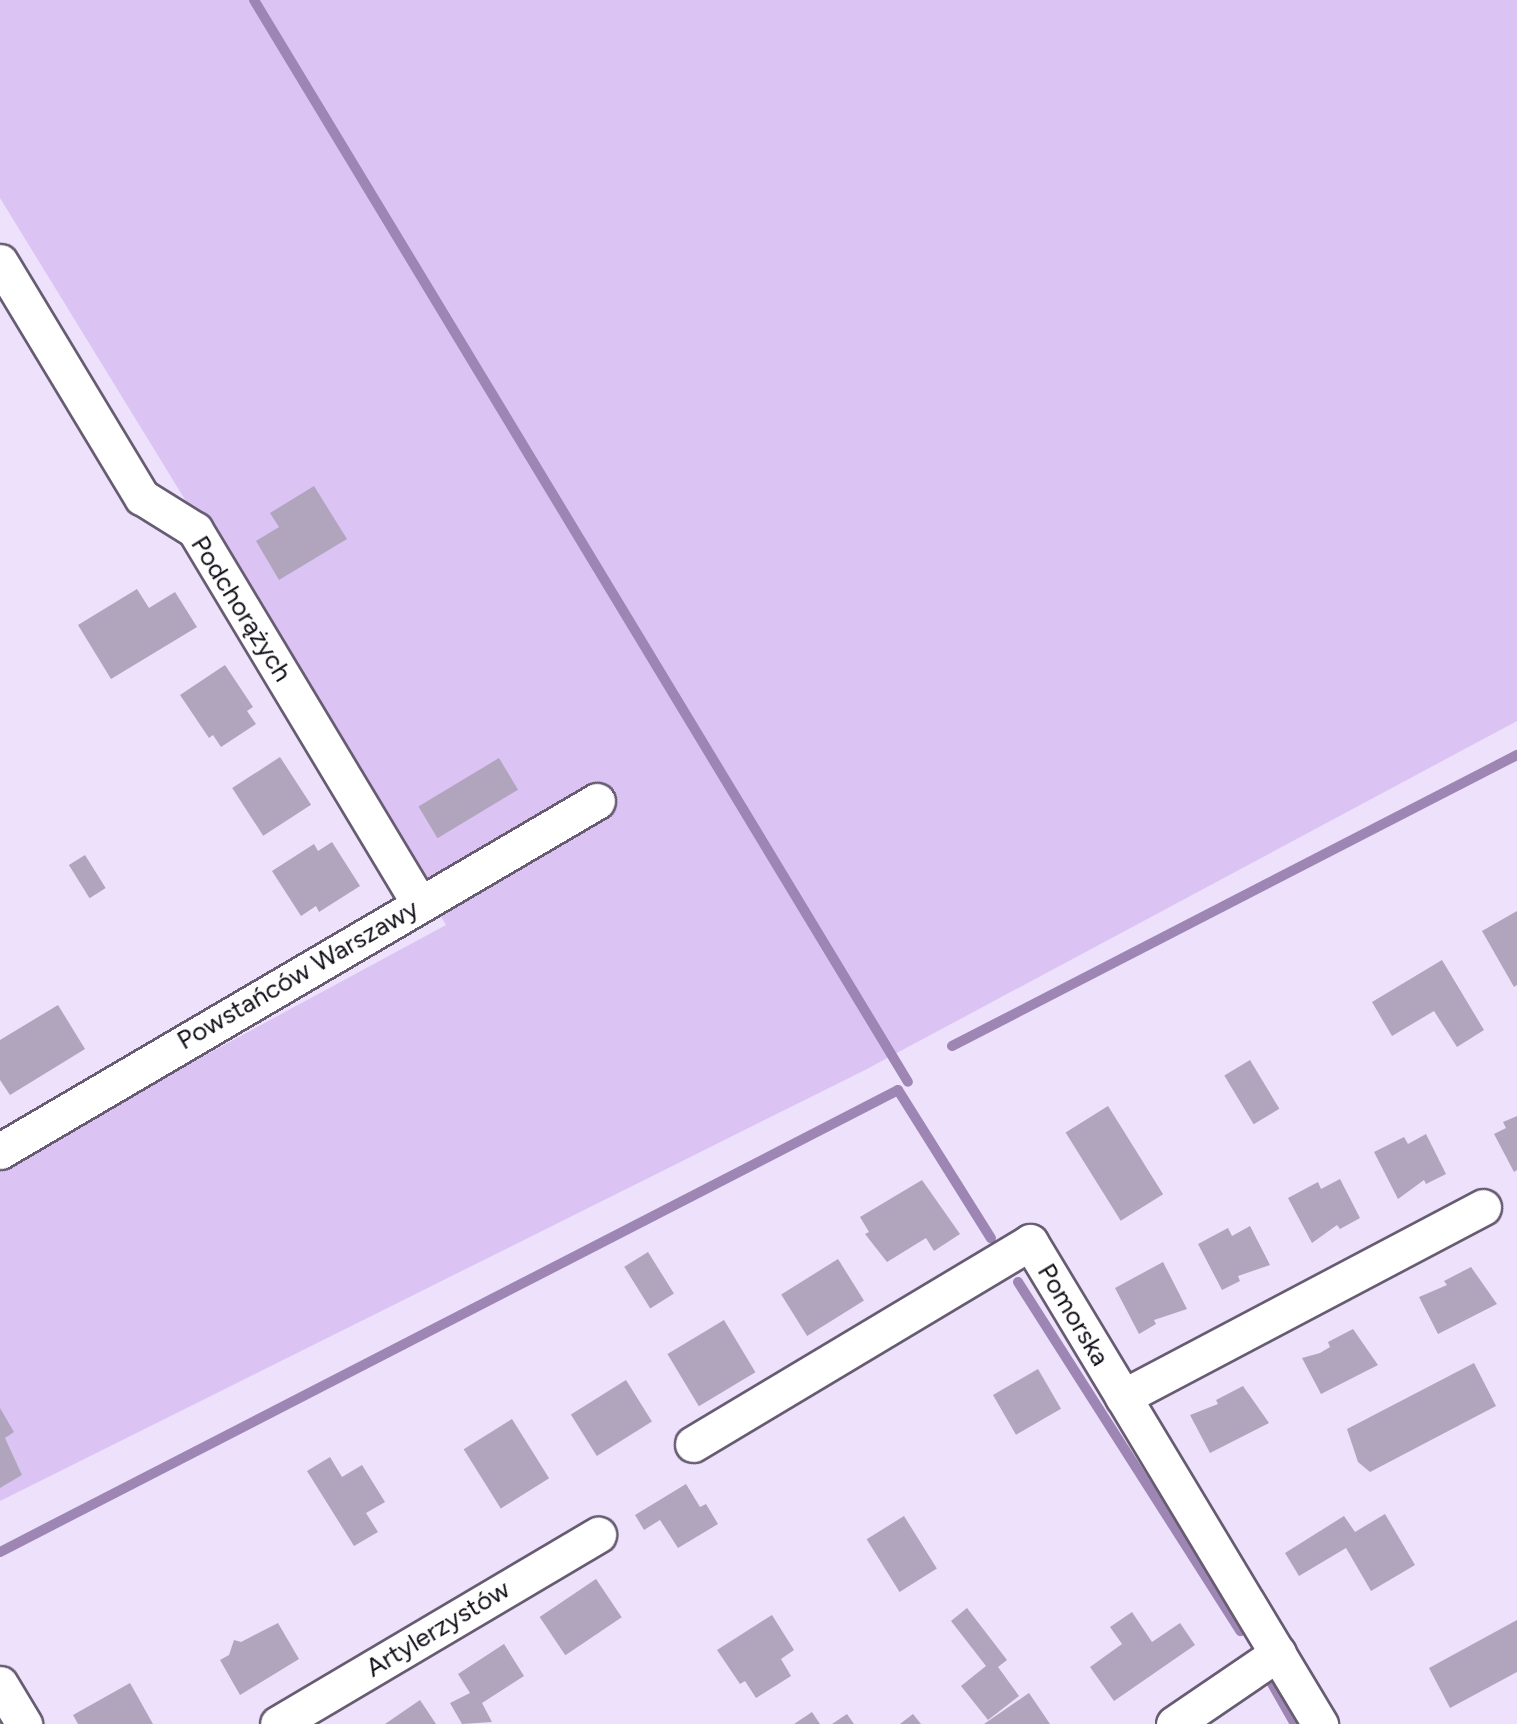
<!DOCTYPE html>
<meta charset="utf-8">
<style>
body{margin:0}
#map{position:relative;width:1517px;height:1724px;overflow:hidden;background:#ede1fb;font-family:Figtree,sans-serif}
div>[style]{position:absolute}
.green>*{inset:0;background:#dbc3f4}
.stream>*{height:10px;margin:-5px;padding:0 5px;transform-origin:5px;border-radius:5px;background:#9d86b4}
.building>*{inset:0;background:#b1a5be;transform-origin:0 0}
.roads{filter:drop-shadow(2px 0 #675c72) drop-shadow(-2px 0 #675c72) drop-shadow(0 2px #675c72) drop-shadow(0 -2px #675c72)}
.minor>*{height:35px;margin:-17.5px;padding:0 17.5px;transform-origin:17.5px;border-radius:17.5px;background:#fff}
span{translate:-50% -50%;white-space:nowrap;text-align:center;line-height:1.15;-webkit-text-stroke:5px #fff;paint-order:stroke}
.street-label{font-size:26px;color:#141019}
</style>
<div id="map">
<div class="green">
<div style="clip-path:polygon(0 0,1517px 0,1517px 721px,865px 1070px,0 1501px,0 1166px,446px 925px,0 198px)"></div>
</div>
<div class="stream">
<div style="left:254px;top:0;width:1264px;rotate:58.85deg"></div>
<div style="left:952px;top:1046px;width:636px;rotate:-27.25deg"></div>
<div style="left:1018px;top:1282px;width:414px;rotate:57.5deg"></div>
<div style="left:0;top:1552px;width:1010px;rotate:-27.22deg"></div>
<div style="left:898px;top:1090px;width:175px;rotate:57.9deg"></div>
<div style="left:1266px;top:1673px;width:59px;rotate:60.4deg"></div>
</div>
<div class="building">
<div style="clip-path:polygon(314px 486px,347px 539px,279px 580px,256px 541px,279px 527px,270px 513px)"></div>
<div style="clip-path:polygon(137px 589px,149px 608px,175px 592px,197px 627px,111px 679px,78px 625px)"></div>
<div style="clip-path:polygon(225px 665px,253px 707px,247px 711px,256px 724px,221px 747px,213px 735px,209px 738px,180px 695px)"></div>
<div style="left:280px;top:757px;width:57px;height:57px;rotate:57deg"></div>
<div style="left:499px;top:758px;width:37px;height:94px;rotate:59deg"></div>
<div style="clip-path:polygon(332px 842px,360px 886px,319px 912px,316px 906px,301px 916px,272px 871px,314px 844px,318px 851px)"></div>
<div style="left:85px;top:855px;width:39px;height:19px;rotate:58deg"></div>
<div style="clip-path:polygon(1517px 911px,1517px 985px,1514px 987px,1482px 931px)"></div>
<div style="clip-path:polygon(1442px 960px,1484px 1030px,1457px 1047px,1434px 1011px,1392px 1036px,1372px 1002px)"></div>
<div style="clip-path:polygon(58px 1005px,85px 1049px,10px 1095px,0 1080px,0 1040px)"></div>
<div style="left:1250px;top:1060px;width:57px;height:30px;rotate:59deg"></div>
<div style="left:1108px;top:1106px;width:104px;height:50px;rotate:58deg"></div>
<div style="clip-path:polygon(1517px 1116px,1517px 1170px,1514px 1172px,1494px 1134px,1506px 1128px,1503px 1122px)"></div>
<div style="clip-path:polygon(1426px 1134px,1446px 1174px,1426px 1184px,1424px 1180px,1398px 1199px,1374px 1152px,1404px 1137px,1408px 1144px)"></div>
<div style="clip-path:polygon(1340px 1179px,1360px 1218px,1340px 1229px,1337px 1225px,1312px 1243px,1288px 1198px,1318px 1182px,1321px 1189px)"></div>
<div style="clip-path:polygon(922px 1180px,960px 1234px,934px 1251px,926px 1238px,887px 1262px,865px 1234px,869px 1232px,860px 1217px)"></div>
<div style="clip-path:polygon(1250px 1226px,1270px 1265px,1238px 1276px,1240px 1281px,1222px 1290px,1198px 1244px,1228px 1228px,1232px 1236px)"></div>
<div style="left:648px;top:1252px;width:49px;height:28px;rotate:58deg"></div>
<div style="left:838px;top:1259px;width:49px;height:67px;rotate:58deg"></div>
<div style="clip-path:polygon(1163px 1262px,1187px 1309px,1154px 1320px,1156px 1324px,1139px 1334px,1115px 1288px)"></div>
<div style="clip-path:polygon(1471px 1267px,1497px 1304px,1438px 1334px,1419px 1297px,1447px 1285px,1444px 1281px)"></div>
<div style="left:724px;top:1320px;width:61px;height:66px;rotate:59deg"></div>
<div style="clip-path:polygon(1353px 1329px,1378px 1365px,1321px 1394px,1302px 1358px,1320px 1353px,1330px 1347px,1328px 1342px)"></div>
<div style="clip-path:polygon(1474px 1363px,1496px 1406px,1370px 1472px,1358px 1462px,1347px 1429px)"></div>
<div style="left:1038px;top:1369px;width:46px;height:52px;rotate:60deg"></div>
<div style="left:626px;top:1380px;width:49px;height:65px;rotate:58deg"></div>
<div style="clip-path:polygon(1243px 1386px,1269px 1423px,1210px 1453px,1190px 1415px,1218px 1404px,1216px 1400px)"></div>
<div style="clip-path:polygon(0 1408px,14px 1432px,5px 1438px,22px 1475px,0 1488px)"></div>
<div style="left:512px;top:1419px;width:70px;height:57px;rotate:58deg"></div>
<div style="clip-path:polygon(330px 1457px,342px 1477px,362px 1465px,385px 1502px,366px 1513px,378px 1532px,354px 1546px,307px 1471px)"></div>
<div style="clip-path:polygon(686px 1484px,700px 1507px,706px 1504px,718px 1524px,678px 1548px,660px 1520px,644px 1530px,635px 1515px)"></div>
<div style="clip-path:polygon(1385px 1514px,1415px 1565px,1371px 1591px,1346px 1548px,1299px 1576px,1285px 1553px,1344px 1516px,1355px 1532px)"></div>
<div style="left:904px;top:1516px;width:62px;height:44px;rotate:58deg"></div>
<div style="left:596px;top:1579px;width:46px;height:68px;rotate:56deg"></div>
<div style="clip-path:polygon(967px 1608px,1007px 1660px,998px 1667px,1019px 1696px,988px 1720px,961px 1686px,986px 1666px,951px 1621px)"></div>
<div style="clip-path:polygon(1132px 1612px,1152px 1642px,1180px 1623px,1195px 1645px,1114px 1701px,1090px 1667px,1122px 1644px,1110px 1627px)"></div>
<div style="clip-path:polygon(772px 1615px,794px 1650px,781px 1659px,791px 1676px,756px 1698px,745px 1681px,740px 1684px,717px 1650px)"></div>
<div style="clip-path:polygon(1517px 1620px,1517px 1672px,1450px 1708px,1429px 1668px)"></div>
<div style="clip-path:polygon(278px 1623px,299px 1659px,240px 1695px,220px 1660px,229px 1655px,234px 1640px,241px 1642px)"></div>
<div style="clip-path:polygon(504px 1644px,524px 1676px,482px 1703px,492px 1722px,462px 1724px,450px 1703px,470px 1693px,458px 1674px)"></div>
<div style="clip-path:polygon(130px 1683px,153px 1724px,78px 1724px,73px 1715px)"></div>
<div style="clip-path:polygon(1029px 1693px,1050px 1724px,984px 1724px)"></div>
<div style="clip-path:polygon(420px 1700px,436px 1724px,385px 1724px)"></div>
<div style="clip-path:polygon(812px 1712px,820px 1724px,794px 1724px)"></div>
<div style="clip-path:polygon(847px 1714px,854px 1724px,832px 1724px)"></div>
<div style="clip-path:polygon(913px 1714px,921px 1724px,900px 1724px)"></div>
</div>
<div class="roads">
<div class="minor">
<div style="left:0;top:262px;width:275px;rotate:58.9deg"></div>
<div style="left:142px;top:497px;width:62px;rotate:31.9deg"></div>
<div style="left:195px;top:530px;width:436px;rotate:59deg"></div>
<div style="left:0;top:1151px;width:692px;rotate:-30.38deg"></div>
<div style="left:1123px;top:1397px;width:407px;rotate:-27.8deg"></div>
<div style="left:693px;top:1444px;width:393px;rotate:-30.9deg"></div>
<div style="left:1030px;top:1242px;width:563px;rotate:58.97deg"></div>
<div style="left:0;top:1684px;width:47px;rotate:59deg"></div>
<div style="left:278px;top:1724px;width:372px;rotate:-30.6deg"></div>
<div style="left:1174px;top:1724px;width:126px;rotate:-34.3deg"></div>
</div>
</div>
<div class="street-label">
<span style="left:241px;top:609px;rotate:58deg">Podchorążych</span>
<span style="left:298px;top:975px;rotate:-30deg">Powstańców Warszawy</span>
<span style="left:1073px;top:1315px;rotate:59deg">Pomorska</span>
<span style="left:438px;top:1629px;rotate:-31deg">Artylerzystów</span>
</div>
</div>
